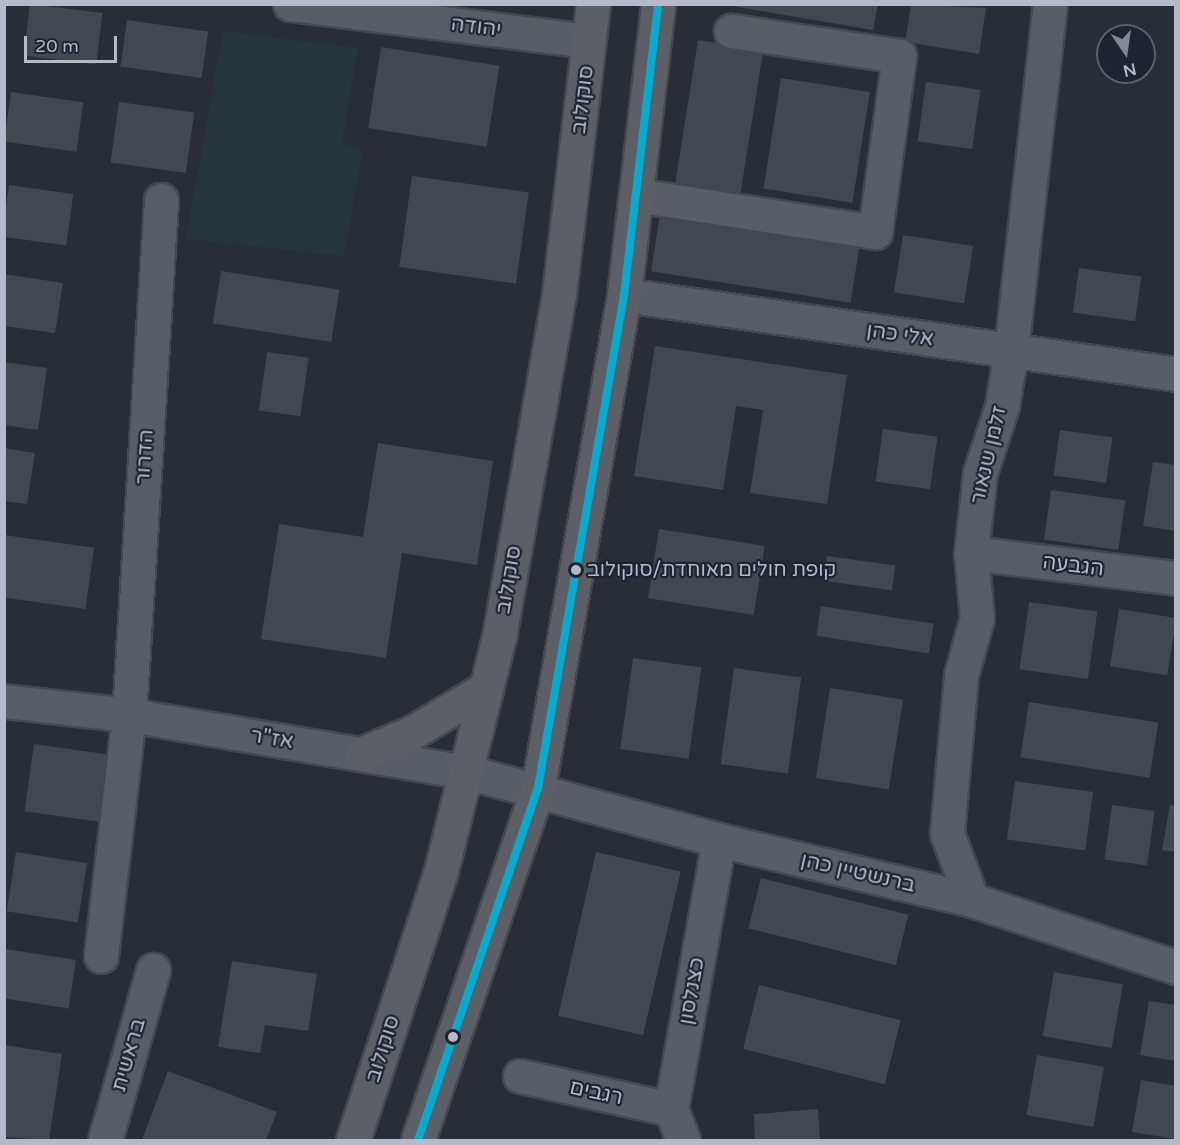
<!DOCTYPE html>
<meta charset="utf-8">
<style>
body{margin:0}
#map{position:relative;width:1180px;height:1145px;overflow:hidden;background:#292d36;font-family:"Varela Round","Noto Sans Hebrew",sans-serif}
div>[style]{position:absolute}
.green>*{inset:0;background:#26373b}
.building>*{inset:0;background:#43474f;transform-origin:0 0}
.roads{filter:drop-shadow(2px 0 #45494f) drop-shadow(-2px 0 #45494f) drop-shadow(0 2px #45494f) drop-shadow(0 -2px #45494f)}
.minor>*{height:33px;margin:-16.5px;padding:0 16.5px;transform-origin:16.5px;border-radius:16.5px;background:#595d65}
.major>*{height:33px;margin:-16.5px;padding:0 16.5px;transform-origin:16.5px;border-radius:16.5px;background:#5c5f66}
.bus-1>*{height:8px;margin:-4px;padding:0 4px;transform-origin:4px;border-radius:4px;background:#06acd0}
.dots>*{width:16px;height:16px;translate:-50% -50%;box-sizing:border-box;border:3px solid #1d2430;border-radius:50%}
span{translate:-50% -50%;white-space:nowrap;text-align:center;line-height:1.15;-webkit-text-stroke:4.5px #1d2430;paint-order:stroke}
.bus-label{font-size:20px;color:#b4bac7}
.left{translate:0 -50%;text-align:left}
.street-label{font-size:21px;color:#b4bac7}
.frame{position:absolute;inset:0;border:6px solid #b4bac7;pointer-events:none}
.north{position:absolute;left:1096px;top:24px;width:60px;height:60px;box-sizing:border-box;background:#1d2430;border:2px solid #59606c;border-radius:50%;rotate:167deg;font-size:16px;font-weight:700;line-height:24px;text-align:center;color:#b4bac7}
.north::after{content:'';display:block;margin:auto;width:21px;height:27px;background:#838994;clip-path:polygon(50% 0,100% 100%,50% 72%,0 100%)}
.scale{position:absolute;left:24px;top:36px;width:93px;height:27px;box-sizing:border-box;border:3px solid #b4bac7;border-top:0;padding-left:8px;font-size:18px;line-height:21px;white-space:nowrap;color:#b4bac7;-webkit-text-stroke:4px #1d2430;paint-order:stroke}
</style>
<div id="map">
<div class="green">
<div style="clip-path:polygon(223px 31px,358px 48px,342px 144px,362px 151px,344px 256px,186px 239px)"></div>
</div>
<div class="building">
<div style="left:30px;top:4px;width:73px;height:52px;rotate:7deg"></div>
<div style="clip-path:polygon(720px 4px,878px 4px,873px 30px)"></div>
<div style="clip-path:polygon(911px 4px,986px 8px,979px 54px,905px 42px)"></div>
<div style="left:127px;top:20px;width:82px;height:47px;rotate:8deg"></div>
<div style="left:698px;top:40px;width:66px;height:155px;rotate:9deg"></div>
<div style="left:381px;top:47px;width:120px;height:82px;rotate:9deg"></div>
<div style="left:781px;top:78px;width:90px;height:112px;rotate:9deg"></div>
<div style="left:926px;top:82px;width:55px;height:60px;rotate:8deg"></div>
<div style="left:11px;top:92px;width:73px;height:50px;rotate:8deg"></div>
<div style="left:119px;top:102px;width:76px;height:61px;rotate:8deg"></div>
<div style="left:412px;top:176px;width:118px;height:92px;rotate:8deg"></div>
<div style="left:9px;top:185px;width:65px;height:52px;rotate:8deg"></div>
<div style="left:661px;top:208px;width:202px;height:64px;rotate:9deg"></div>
<div style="left:903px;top:235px;width:71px;height:58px;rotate:9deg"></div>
<div style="left:1079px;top:268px;width:63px;height:45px;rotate:8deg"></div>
<div style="left:221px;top:271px;width:120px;height:53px;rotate:9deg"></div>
<div style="clip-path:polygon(4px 274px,63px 283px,55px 333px,4px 326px)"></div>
<div style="clip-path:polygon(655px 346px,847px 375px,827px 504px,750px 493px,763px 410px,736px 406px,723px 490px,634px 476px)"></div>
<div style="left:267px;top:352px;width:42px;height:59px;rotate:8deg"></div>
<div style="clip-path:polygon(4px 362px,47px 368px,38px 430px,4px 425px)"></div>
<div style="left:883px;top:429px;width:55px;height:53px;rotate:8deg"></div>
<div style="left:1060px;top:430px;width:53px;height:46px;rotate:8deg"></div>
<div style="clip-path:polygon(378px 443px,493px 461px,477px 565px,402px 553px,386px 658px,261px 639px,279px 524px,363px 537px)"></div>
<div style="clip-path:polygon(4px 448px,35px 453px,27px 504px,4px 501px)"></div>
<div style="clip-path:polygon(1153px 462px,1176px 465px,1176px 531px,1143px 526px)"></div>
<div style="left:1051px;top:490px;width:75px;height:50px;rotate:8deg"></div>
<div style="left:659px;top:529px;width:107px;height:70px;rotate:9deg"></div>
<div style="left:4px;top:535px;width:91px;height:62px;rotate:8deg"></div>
<div style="left:827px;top:556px;width:69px;height:25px;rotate:8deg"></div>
<div style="left:1029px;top:602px;width:69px;height:68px;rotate:8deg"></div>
<div style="left:821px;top:606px;width:114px;height:30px;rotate:9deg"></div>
<div style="left:1119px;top:609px;width:58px;height:58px;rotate:9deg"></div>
<div style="left:633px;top:658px;width:69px;height:92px;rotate:8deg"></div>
<div style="left:734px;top:668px;width:68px;height:97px;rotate:8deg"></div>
<div style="left:830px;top:688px;width:74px;height:91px;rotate:9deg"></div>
<div style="left:1029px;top:702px;width:131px;height:56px;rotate:9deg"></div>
<div style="left:34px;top:744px;width:82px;height:68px;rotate:8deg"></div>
<div style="left:1015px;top:781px;width:79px;height:59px;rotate:8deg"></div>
<div style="left:1112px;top:805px;width:43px;height:55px;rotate:8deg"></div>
<div style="clip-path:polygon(1170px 805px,1176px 806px,1176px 852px,1162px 850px)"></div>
<div style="left:16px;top:852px;width:72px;height:60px;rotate:9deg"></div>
<div style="left:596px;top:852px;width:87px;height:168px;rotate:13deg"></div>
<div style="left:761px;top:878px;width:152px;height:52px;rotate:14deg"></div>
<div style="left:6px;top:949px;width:71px;height:49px;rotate:9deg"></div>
<div style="clip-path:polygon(232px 961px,317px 974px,308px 1031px,265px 1025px,260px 1053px,218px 1047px)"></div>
<div style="left:1054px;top:972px;width:70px;height:65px;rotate:10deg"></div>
<div style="left:759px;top:985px;width:146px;height:66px;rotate:14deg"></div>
<div style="clip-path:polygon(1149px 1001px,1176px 1005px,1176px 1061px,1140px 1055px)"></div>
<div style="clip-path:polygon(4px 1045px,62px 1054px,49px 1140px,4px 1137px)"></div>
<div style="left:1037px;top:1055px;width:68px;height:61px;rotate:10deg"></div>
<div style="clip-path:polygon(168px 1071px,277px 1112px,266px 1140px,142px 1140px)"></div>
<div style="clip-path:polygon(1141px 1080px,1176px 1086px,1176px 1139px,1132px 1132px)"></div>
<div style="clip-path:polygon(818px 1109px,820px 1140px,755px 1140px,754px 1114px)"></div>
</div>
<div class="roads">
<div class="minor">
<div style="left:290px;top:4px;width:301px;rotate:7.1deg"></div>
<div style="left:636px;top:195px;width:242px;rotate:8.8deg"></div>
<div style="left:875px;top:232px;width:178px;rotate:-82.2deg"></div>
<div style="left:899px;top:56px;width:170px;rotate:-171.5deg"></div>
<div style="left:624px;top:295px;width:558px;rotate:8.14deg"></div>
<div style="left:971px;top:553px;width:207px;rotate:7deg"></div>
<div style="left:4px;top:701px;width:126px;rotate:6.4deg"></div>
<div style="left:129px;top:715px;width:343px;rotate:9.6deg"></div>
<div style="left:467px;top:772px;width:261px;rotate:15.1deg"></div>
<div style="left:719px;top:840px;width:260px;rotate:13.3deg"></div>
<div style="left:972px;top:900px;width:215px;rotate:18.2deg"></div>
<div style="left:972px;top:900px;width:72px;rotate:-110.5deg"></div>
<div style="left:947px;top:833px;width:159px;rotate:-84.9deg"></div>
<div style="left:961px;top:675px;width:59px;rotate:-74.3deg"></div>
<div style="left:977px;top:618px;width:65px;rotate:-95.3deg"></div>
<div style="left:971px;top:553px;width:81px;rotate:-83.6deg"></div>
<div style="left:980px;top:473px;width:71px;rotate:-71.8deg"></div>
<div style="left:1002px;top:406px;width:56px;rotate:-80.7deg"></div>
<div style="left:1011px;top:351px;width:349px;rotate:-83.6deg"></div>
<div style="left:101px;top:956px;width:243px;rotate:-83.4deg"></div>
<div style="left:129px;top:715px;width:516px;rotate:-86.44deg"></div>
<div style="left:520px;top:1076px;width:155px;rotate:12.3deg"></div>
<div style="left:105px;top:1140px;width:177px;rotate:-74.2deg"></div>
<div style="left:683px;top:1140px;width:33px;rotate:-111deg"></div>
<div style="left:671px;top:1109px;width:273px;rotate:-79.9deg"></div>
</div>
<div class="major">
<div style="left:361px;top:754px;width:56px;rotate:-22.9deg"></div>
<div style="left:413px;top:732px;width:85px;rotate:-31.1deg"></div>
<div style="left:353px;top:1140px;width:283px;rotate:-71.9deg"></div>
<div style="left:441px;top:871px;width:246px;rotate:-76.1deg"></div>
<div style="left:500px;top:632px;width:343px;rotate:-80.1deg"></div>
<div style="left:559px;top:294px;width:292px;rotate:-83.3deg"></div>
<div style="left:418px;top:1140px;width:372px;rotate:-71.2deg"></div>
<div style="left:538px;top:788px;width:500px;rotate:-80.1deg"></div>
<div style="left:624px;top:295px;width:293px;rotate:-83.3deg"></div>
</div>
</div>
<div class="bus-1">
<div style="left:418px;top:1140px;width:372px;rotate:-71.2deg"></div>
<div style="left:538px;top:788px;width:500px;rotate:-80.1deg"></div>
<div style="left:624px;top:295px;width:293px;rotate:-83.3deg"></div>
</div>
<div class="dots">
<div style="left:576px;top:570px;background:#b4bac7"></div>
<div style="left:453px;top:1037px;background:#b4bac7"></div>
</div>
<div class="bus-label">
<span class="left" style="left:587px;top:570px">קופת חולים מאוחדת/סוקולוב</span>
</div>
<div class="street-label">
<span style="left:476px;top:27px;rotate:7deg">יהודה</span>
<span style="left:583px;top:100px;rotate:-83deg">סוקולוב</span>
<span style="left:900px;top:335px;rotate:8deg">אלי כהן</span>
<span style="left:989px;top:455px;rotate:-77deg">זלמן שנאור</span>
<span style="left:145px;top:457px;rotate:-86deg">הדרור</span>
<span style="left:1073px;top:566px;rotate:7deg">הגבעה</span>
<span style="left:509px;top:580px;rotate:-80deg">סוקולוב</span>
<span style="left:272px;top:739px;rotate:9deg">אז"ר</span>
<span style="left:858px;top:873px;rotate:13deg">ברנשטיין כהן</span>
<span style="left:692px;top:991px;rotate:-80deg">כצנלסון</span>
<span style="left:383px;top:1049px;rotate:-72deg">סוקולוב</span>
<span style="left:129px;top:1055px;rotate:-74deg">בראשית</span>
<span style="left:596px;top:1093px;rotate:12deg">רגבים</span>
</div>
<div class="frame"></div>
<div class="north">N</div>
<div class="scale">20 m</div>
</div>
